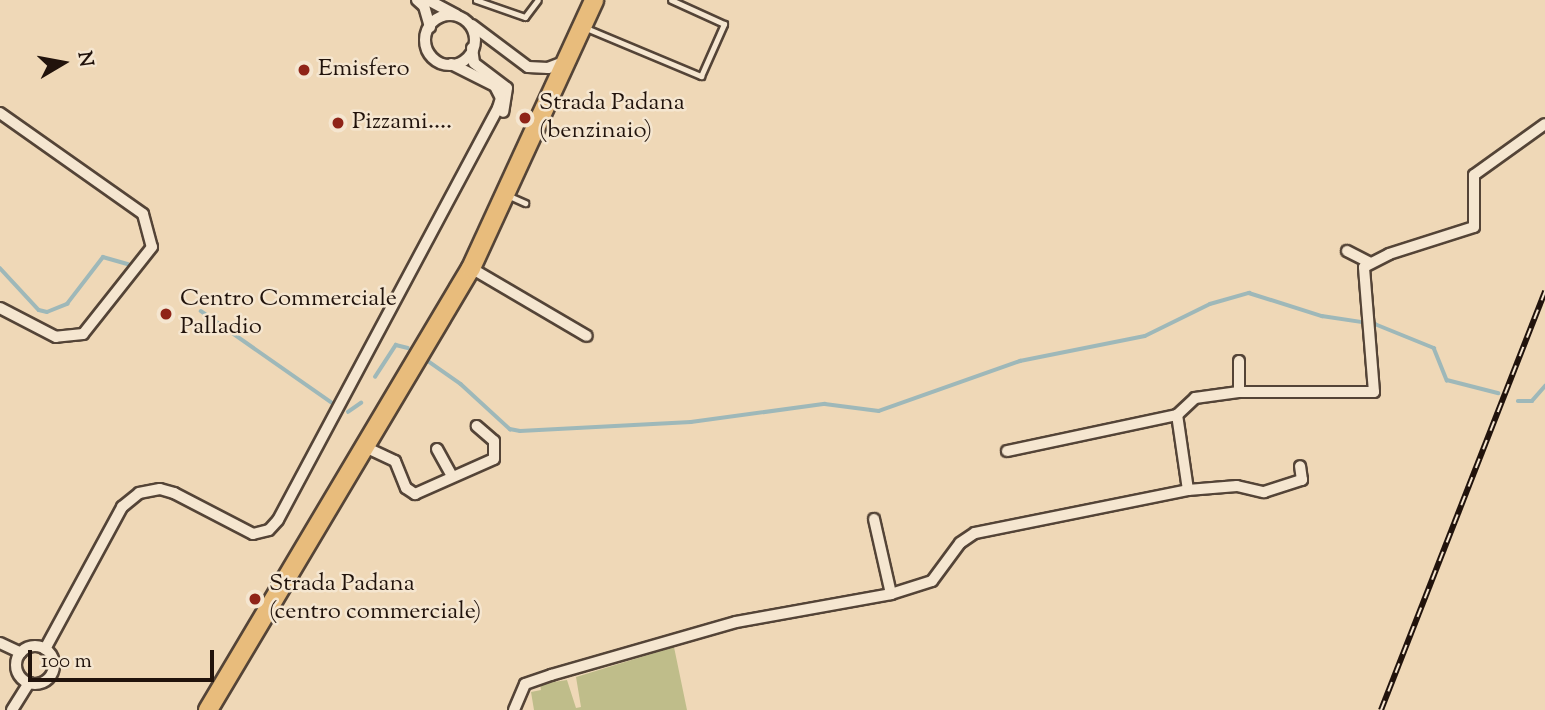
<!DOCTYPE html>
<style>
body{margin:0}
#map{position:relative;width:1545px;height:710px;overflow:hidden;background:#efd8b7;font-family:"Sorts Mill Goudy",serif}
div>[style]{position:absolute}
.green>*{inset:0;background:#bfbd8a}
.stream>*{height:3.5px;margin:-1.75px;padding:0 1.75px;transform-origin:1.75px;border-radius:1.75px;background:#9eb8b9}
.roads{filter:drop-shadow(2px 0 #544437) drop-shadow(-2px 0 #544437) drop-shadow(0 2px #544437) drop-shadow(0 -2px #544437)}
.lane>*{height:5px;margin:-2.5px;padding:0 2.5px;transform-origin:2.5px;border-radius:2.5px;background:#f5e6d0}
.street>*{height:10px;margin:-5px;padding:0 5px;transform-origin:5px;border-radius:5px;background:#f5e6d0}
.street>.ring{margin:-5px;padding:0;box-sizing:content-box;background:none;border:10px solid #f5e6d0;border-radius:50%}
.primary>*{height:18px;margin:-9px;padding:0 9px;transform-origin:9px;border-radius:9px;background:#e8bc7c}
.rail>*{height:6px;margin-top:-3px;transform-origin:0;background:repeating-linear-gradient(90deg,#f5e6d0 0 10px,#21130c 0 20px);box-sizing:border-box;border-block:2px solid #21130c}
.dots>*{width:19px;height:19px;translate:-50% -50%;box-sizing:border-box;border:4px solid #f5e6d0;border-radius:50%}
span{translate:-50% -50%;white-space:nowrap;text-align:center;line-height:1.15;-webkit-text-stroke:5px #f5e6d0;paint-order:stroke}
.poi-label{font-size:24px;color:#21130c}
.left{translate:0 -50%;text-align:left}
.north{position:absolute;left:28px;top:28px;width:70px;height:70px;-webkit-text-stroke:5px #f5e6d0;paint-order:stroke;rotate:80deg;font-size:19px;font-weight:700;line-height:28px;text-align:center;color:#21130c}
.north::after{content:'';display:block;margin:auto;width:24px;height:32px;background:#21130c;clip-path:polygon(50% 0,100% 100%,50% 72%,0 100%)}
.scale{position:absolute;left:28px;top:650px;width:186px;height:32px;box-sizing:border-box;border:4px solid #21130c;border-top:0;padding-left:9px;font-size:21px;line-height:24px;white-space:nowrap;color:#21130c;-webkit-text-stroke:5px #f5e6d0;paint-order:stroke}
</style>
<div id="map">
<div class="green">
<div style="clip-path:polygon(674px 647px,687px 710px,534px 710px,531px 692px,541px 690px,540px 684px,567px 680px,576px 708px,581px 707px,576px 677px)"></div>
</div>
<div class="stream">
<div style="left:0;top:268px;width:57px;rotate:47.1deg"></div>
<div style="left:39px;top:310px;width:8px;rotate:14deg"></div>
<div style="left:47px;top:312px;width:22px;rotate:-22deg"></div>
<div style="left:67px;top:304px;width:59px;rotate:-52.5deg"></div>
<div style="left:103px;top:257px;width:26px;rotate:16deg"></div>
<div style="left:201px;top:311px;width:162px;rotate:35deg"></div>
<div style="left:428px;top:361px;width:40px;rotate:34.9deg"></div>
<div style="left:461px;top:384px;width:67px;rotate:42.6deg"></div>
<div style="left:510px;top:429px;width:10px;rotate:11deg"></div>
<div style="left:520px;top:431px;width:171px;rotate:-3deg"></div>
<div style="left:691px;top:422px;width:135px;rotate:-7.7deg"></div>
<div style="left:825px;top:404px;width:54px;rotate:7.4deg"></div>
<div style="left:879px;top:411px;width:150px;rotate:-19.5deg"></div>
<div style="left:1020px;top:361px;width:127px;rotate:-11.3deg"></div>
<div style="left:1145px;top:336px;width:72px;rotate:-26.2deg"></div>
<div style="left:1210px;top:304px;width:41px;rotate:-15.8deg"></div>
<div style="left:1249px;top:293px;width:77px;rotate:17.5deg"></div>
<div style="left:1322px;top:316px;width:54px;rotate:8.6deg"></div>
<div style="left:1375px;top:324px;width:64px;rotate:22.1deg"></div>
<div style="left:1434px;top:348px;width:35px;rotate:68deg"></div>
<div style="left:1447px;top:380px;width:53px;rotate:14.3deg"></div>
<div style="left:375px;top:377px;width:38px;rotate:-57deg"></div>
<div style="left:396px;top:345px;width:12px;rotate:14deg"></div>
<div style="left:1518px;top:401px;width:14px"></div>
<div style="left:1532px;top:401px;width:20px;rotate:-49deg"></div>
<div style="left:348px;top:412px;width:16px;rotate:-35deg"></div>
</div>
<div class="roads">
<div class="lane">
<div style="left:476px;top:0;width:52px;rotate:19.1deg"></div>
<div style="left:525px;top:17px;width:21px;rotate:-53deg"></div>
<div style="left:586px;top:28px;width:125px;rotate:22.7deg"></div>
<div style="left:701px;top:76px;width:57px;rotate:-66.1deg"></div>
<div style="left:724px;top:24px;width:58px;rotate:-155.6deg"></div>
<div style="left:507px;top:195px;width:20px;rotate:24deg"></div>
</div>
<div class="street">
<div style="left:417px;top:0;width:9px;rotate:41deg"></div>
<div style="left:424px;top:6px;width:22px;rotate:74deg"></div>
<div style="left:428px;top:0;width:32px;rotate:28deg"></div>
<div class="ring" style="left:425px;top:15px;width:40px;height:40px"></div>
<div style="left:472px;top:25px;width:70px;rotate:36.9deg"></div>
<div style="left:528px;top:67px;width:20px;rotate:3deg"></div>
<div style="left:548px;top:68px;width:19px;rotate:-21deg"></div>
<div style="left:472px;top:48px;width:15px;rotate:82deg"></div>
<div style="left:474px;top:63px;width:41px;rotate:37.1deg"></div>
<div style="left:507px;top:88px;width:24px;rotate:99deg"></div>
<div style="left:0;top:113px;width:175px;rotate:35.2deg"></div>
<div style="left:143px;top:214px;width:34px;rotate:75deg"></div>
<div style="left:152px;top:247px;width:111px;rotate:128.4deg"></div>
<div style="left:83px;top:334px;width:27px;rotate:174deg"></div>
<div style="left:56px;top:337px;width:63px;rotate:-152.6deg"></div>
<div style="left:1347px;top:251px;width:25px;rotate:27deg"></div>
<div style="left:471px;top:268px;width:134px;rotate:30.4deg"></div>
<div style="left:1239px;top:392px;width:31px;rotate:-90deg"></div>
<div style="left:365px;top:447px;width:33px;rotate:25deg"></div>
<div style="left:395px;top:461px;width:29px;rotate:68deg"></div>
<div style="left:406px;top:488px;width:11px;rotate:34deg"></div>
<div style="left:415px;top:494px;width:86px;rotate:-23.9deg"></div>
<div style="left:494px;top:459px;width:18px;rotate:-90deg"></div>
<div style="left:494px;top:441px;width:23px;rotate:-139deg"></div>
<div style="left:437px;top:449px;width:29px;rotate:61deg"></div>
<div style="left:1007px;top:451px;width:174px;rotate:-12deg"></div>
<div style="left:1188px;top:490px;width:49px;rotate:-4.7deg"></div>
<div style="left:1237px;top:486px;width:28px;rotate:13deg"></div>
<div style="left:1264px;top:492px;width:40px;rotate:-18deg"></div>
<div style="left:1302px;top:480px;width:14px;rotate:-98deg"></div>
<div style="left:874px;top:519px;width:77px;rotate:77.2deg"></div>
<div style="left:0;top:643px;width:23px;rotate:25deg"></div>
<div class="ring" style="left:16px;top:646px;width:28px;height:28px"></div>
<div style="left:45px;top:649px;width:162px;rotate:-61.5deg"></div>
<div style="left:122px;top:507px;width:22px;rotate:-39deg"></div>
<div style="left:139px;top:493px;width:21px;rotate:-11deg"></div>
<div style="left:160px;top:489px;width:15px;rotate:16deg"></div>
<div style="left:174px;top:493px;width:89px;rotate:27.4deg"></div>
<div style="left:253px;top:534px;width:16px;rotate:-14deg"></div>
<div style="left:269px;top:530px;width:13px;rotate:-48deg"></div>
<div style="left:278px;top:520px;width:467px;rotate:-61.9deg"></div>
<div style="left:498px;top:108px;width:10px;rotate:-73deg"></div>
<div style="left:501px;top:98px;width:13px;rotate:-117deg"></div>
<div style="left:495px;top:86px;width:49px;rotate:-153.4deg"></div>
<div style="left:12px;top:710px;width:32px;rotate:-58deg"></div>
<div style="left:514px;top:710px;width:28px;rotate:-67deg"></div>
<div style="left:525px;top:684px;width:28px;rotate:-19deg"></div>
<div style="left:551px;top:675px;width:192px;rotate:-16deg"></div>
<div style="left:736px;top:622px;width:158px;rotate:-10.2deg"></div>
<div style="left:891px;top:594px;width:43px;rotate:-17.6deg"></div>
<div style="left:932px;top:581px;width:47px;rotate:-53.6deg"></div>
<div style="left:960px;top:543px;width:18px;rotate:-34deg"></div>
<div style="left:975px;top:533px;width:217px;rotate:-11.4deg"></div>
<div style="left:1188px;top:490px;width:76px;rotate:-98.3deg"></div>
<div style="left:1177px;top:415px;width:25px;rotate:-43deg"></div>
<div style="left:1195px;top:398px;width:44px;rotate:-7.8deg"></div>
<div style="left:1239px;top:392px;width:135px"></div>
<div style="left:1374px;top:392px;width:125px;rotate:-94.6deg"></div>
<div style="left:1364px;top:267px;width:28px;rotate:-27deg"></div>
<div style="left:1389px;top:254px;width:89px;rotate:-17.6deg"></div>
<div style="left:1474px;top:227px;width:52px;rotate:-90deg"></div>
<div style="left:1474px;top:175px;width:87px;rotate:-35.7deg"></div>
</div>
<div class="primary">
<div style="left:208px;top:710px;width:514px;rotate:-59.25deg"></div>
<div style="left:471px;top:268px;width:295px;rotate:-65.3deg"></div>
</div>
</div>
<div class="rail">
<div style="left:1381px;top:710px;width:450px;rotate:-68.6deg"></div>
</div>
<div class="dots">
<div style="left:304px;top:70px;background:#8f2418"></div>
<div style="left:525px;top:118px;background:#8f2418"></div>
<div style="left:338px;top:123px;background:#8f2418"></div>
<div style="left:166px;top:314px;background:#8f2418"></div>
<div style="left:255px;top:599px;background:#8f2418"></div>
</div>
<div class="poi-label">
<span class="left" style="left:318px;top:70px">Emisfero</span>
<span class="left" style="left:539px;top:118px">Strada Padana<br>(benzinaio)</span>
<span class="left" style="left:352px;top:123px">Pizzami....</span>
<span class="left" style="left:180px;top:314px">Centro Commerciale<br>Palladio</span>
<span class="left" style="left:269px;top:599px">Strada Padana<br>(centro commerciale)</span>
</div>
<div class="north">N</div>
<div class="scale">100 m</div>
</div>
